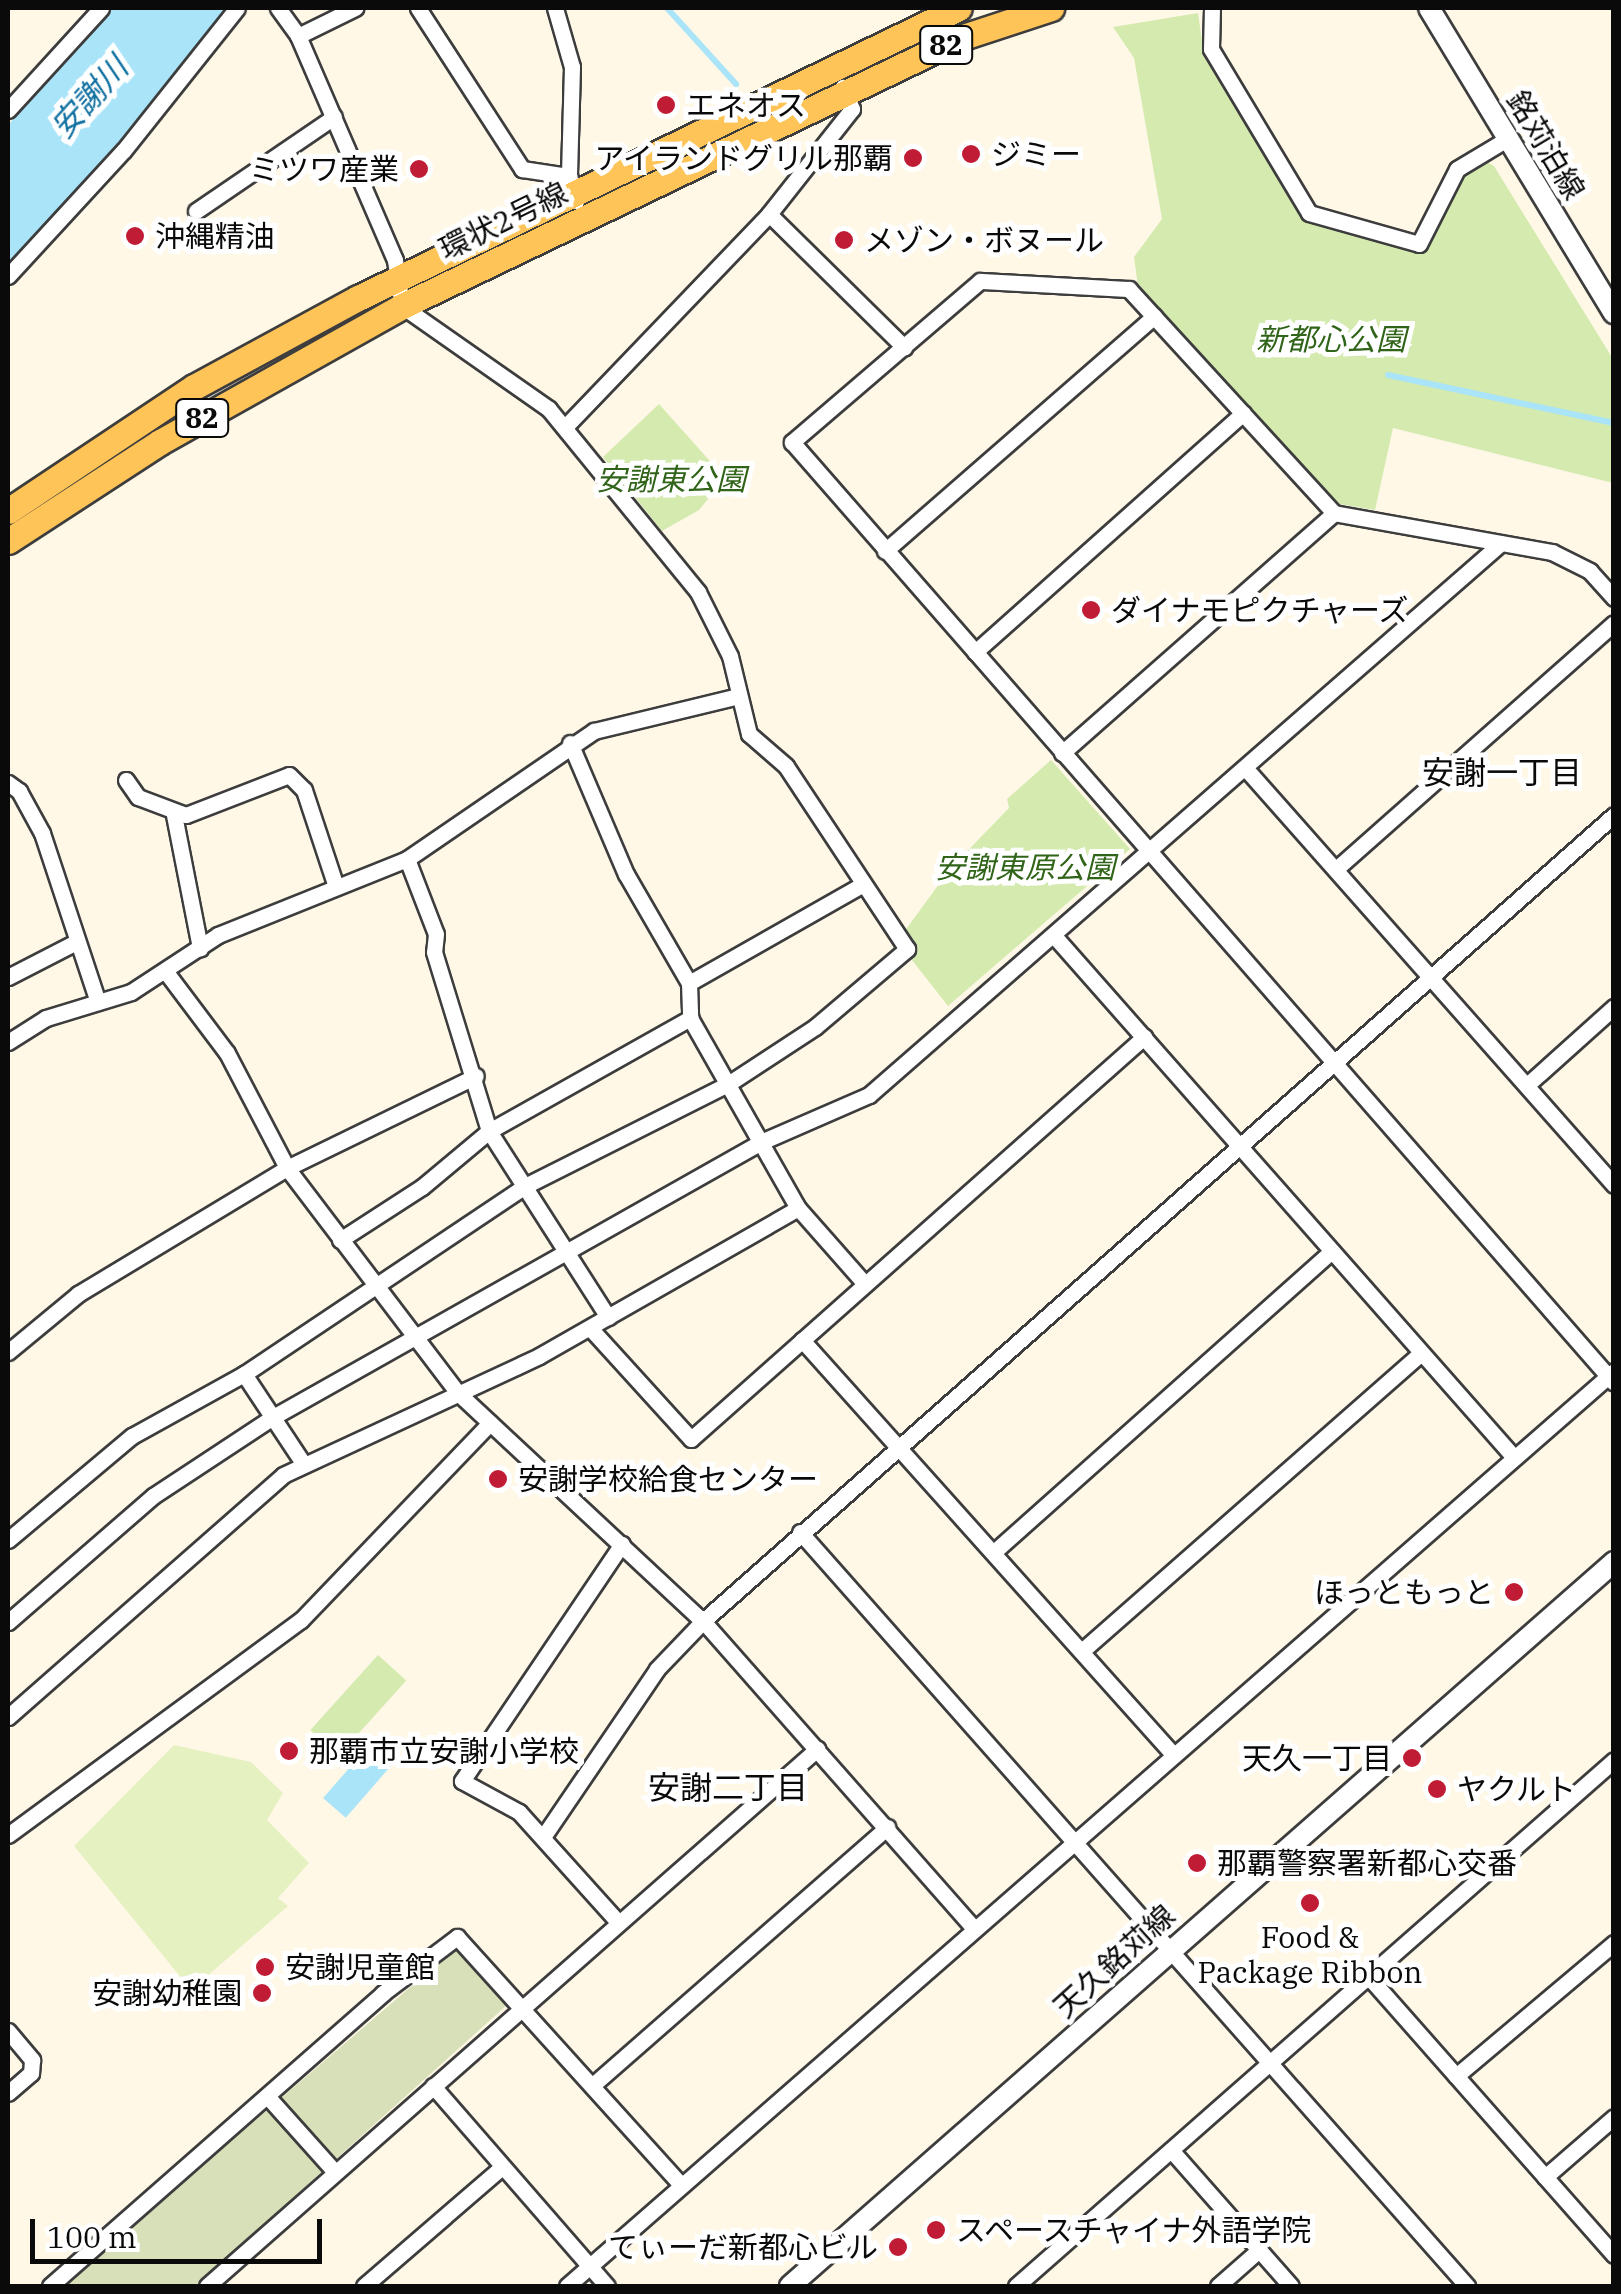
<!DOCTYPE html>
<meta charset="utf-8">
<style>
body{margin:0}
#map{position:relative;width:1621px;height:2294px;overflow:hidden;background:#fff8e7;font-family:"IBM Plex Serif","Noto Sans JP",serif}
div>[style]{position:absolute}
.green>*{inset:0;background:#d4eaaf;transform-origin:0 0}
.cemetery>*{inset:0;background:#d8e0b9}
.pitch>*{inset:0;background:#e6f1c2}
.water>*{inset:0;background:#a9e4f9;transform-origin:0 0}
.stream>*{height:6px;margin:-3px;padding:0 3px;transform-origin:3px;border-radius:3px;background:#a9e4f9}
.roads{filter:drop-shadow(2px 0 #3d3d3d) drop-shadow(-2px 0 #3d3d3d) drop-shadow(0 2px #3d3d3d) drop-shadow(0 -2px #3d3d3d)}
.minor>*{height:15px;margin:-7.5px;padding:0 7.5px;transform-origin:7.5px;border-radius:7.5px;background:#fff}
.tertiary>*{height:20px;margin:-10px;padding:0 10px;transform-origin:10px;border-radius:10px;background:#fff}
.primary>*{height:25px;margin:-12.5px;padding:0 12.5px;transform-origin:12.5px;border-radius:12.5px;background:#ffc457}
.dots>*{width:28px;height:28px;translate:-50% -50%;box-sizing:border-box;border:5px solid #fff;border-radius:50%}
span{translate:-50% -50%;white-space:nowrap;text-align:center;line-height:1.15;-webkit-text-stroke:10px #fff;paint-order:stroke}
.shield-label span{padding:2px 8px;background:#fff;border:2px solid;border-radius:8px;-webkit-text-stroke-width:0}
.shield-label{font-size:28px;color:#0a0a0a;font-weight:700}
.poi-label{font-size:30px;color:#0a0a0a}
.left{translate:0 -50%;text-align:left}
.right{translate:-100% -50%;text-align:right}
.street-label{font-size:30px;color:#0a0a0a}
.park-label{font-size:30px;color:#306418;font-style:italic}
.water-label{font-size:32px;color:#0f70a0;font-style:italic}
.neighbourhood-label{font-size:32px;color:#0a0a0a}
.frame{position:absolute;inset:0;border:10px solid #0a0a0a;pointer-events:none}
.scale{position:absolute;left:30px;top:2219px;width:292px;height:45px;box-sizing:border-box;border:5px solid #0a0a0a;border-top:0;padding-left:12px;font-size:30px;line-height:35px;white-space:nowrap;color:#0a0a0a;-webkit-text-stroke:8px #fff;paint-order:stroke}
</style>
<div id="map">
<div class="green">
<div style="clip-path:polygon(1198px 13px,1204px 55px,1304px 219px,1424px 254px,1461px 179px,1485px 161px,1494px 166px,1613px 359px,1613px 483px,1393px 428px,1375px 510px,1340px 504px,1140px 301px,1134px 257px,1162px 219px,1134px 58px,1113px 27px)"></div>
<div style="clip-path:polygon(659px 404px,725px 478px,699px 510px,662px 531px,603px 457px)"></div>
<div style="clip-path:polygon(1051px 760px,1130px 849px,948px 1006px,908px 955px,904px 932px,950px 869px,1009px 808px,1007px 799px)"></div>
<div style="left:378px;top:1655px;width:38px;height:101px;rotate:42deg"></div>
</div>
<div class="cemetery">
<div style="clip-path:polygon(458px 1946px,507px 2005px,195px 2286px,63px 2286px)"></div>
</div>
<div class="pitch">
<div style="clip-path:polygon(174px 1745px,251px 1762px,283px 1793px,267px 1820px,309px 1863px,278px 1898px,288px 1906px,191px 1990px,74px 1846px)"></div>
</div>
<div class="water">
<div style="clip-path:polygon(112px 8px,226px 8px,134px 125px,8px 265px,8px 125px)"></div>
<div style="left:371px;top:1743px;width:30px;height:73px;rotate:41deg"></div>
</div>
<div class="stream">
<div style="left:667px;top:8px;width:103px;rotate:47.8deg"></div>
<div style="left:1388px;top:375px;width:231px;rotate:12deg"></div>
</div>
<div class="roads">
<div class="minor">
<div style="left:278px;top:8px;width:34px;rotate:54deg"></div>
<div style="left:418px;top:8px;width:192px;rotate:57.1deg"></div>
<div style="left:522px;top:169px;width:48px;rotate:8.5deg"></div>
<div style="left:569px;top:176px;width:26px;rotate:74deg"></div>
<div style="left:555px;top:8px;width:61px;rotate:73.9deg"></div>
<div style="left:572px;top:67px;width:109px;rotate:91.6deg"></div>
<div style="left:1212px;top:8px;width:41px;rotate:91.4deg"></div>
<div style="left:1211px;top:49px;width:191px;rotate:59.1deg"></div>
<div style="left:1309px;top:213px;width:114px;rotate:15.7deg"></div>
<div style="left:1419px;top:244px;width:84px;rotate:-63.1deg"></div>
<div style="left:1457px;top:169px;width:58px;rotate:-31deg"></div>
<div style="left:8px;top:110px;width:138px;rotate:-47.6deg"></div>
<div style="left:196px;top:211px;width:167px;rotate:-34.3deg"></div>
<div style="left:769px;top:214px;width:190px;rotate:44.6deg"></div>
<div style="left:8px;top:276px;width:171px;rotate:-47.4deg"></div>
<div style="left:124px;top:150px;width:181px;rotate:-51.5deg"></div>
<div style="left:566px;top:426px;width:294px;rotate:-46.2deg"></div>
<div style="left:769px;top:214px;width:134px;rotate:-51.7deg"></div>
<div style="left:852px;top:109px;width:24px;rotate:-112deg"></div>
<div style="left:885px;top:551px;width:357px;rotate:-41.1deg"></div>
<div style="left:1614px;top:598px;width:36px;rotate:-132deg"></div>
<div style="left:1590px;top:571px;width:42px;rotate:-153.4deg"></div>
<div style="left:1552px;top:552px;width:221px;rotate:-169.9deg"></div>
<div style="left:1334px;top:513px;width:304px;rotate:-132.5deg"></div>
<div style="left:1129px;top:289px;width:149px;rotate:-176.9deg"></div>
<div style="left:980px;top:281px;width:248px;rotate:139.4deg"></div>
<div style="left:792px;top:442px;width:1249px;rotate:48.86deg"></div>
<div style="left:975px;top:652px;width:359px;rotate:-41.7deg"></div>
<div style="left:570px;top:743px;width:142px;rotate:66.9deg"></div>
<div style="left:626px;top:874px;width:126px;rotate:60deg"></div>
<div style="left:689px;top:983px;width:35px;rotate:88deg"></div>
<div style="left:690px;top:1018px;width:219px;rotate:60.4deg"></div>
<div style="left:798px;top:1208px;width:101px;rotate:48.6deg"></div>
<div style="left:1062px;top:753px;width:363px;rotate:-41.4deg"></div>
<div style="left:1247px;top:770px;width:554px;rotate:48.51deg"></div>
<div style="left:126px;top:780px;width:21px;rotate:55deg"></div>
<div style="left:138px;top:797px;width:51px;rotate:20.6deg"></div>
<div style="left:186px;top:815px;width:110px;rotate:-21.2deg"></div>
<div style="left:289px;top:775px;width:21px;rotate:45deg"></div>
<div style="left:304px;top:790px;width:102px;rotate:71.7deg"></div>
<div style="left:8px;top:783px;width:14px;rotate:36deg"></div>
<div style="left:19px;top:791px;width:48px;rotate:61.3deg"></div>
<div style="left:42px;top:833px;width:178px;rotate:71.7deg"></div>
<div style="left:174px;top:815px;width:136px;rotate:78.9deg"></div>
<div style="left:407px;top:859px;width:80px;rotate:68.9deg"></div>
<div style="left:436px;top:934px;width:18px;rotate:96deg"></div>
<div style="left:434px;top:952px;width:187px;rotate:72.9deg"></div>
<div style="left:489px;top:1131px;width:221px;rotate:57.4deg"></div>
<div style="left:1336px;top:869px;width:371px;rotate:-41.5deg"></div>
<div style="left:1056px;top:938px;width:688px;rotate:48.59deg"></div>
<div style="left:166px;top:972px;width:101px;rotate:53deg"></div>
<div style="left:227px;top:1053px;width:130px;rotate:62.4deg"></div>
<div style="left:287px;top:1168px;width:281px;rotate:52.8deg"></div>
<div style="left:457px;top:1392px;width:336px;rotate:43deg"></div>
<div style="left:703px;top:1621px;width:408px;rotate:48.6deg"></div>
<div style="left:8px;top:977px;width:76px;rotate:-27.2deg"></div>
<div style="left:689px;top:983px;width:200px;rotate:-29.6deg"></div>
<div style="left:8px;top:1042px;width:45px;rotate:-32.3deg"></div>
<div style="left:46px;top:1018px;width:89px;rotate:-17deg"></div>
<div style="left:131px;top:992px;width:104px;rotate:-33.2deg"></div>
<div style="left:218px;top:935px;width:204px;rotate:-21.9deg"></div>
<div style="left:407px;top:859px;width:227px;rotate:-34.4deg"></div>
<div style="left:594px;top:731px;width:145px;rotate:-13.6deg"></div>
<div style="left:1527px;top:1085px;width:117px;rotate:-41.9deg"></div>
<div style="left:340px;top:1240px;width:98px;rotate:-32.9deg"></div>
<div style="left:422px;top:1187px;width:87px;rotate:-39.9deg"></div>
<div style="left:489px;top:1131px;width:231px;rotate:-29.3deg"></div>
<div style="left:590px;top:1328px;width:150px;rotate:47.7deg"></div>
<div style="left:691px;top:1439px;width:606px;rotate:-41.59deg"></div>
<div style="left:802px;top:1340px;width:553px;rotate:48.15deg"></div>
<div style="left:8px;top:1352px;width:91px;rotate:-39.6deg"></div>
<div style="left:78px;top:1294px;width:244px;rotate:-31.1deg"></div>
<div style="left:287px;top:1168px;width:210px;rotate:-26deg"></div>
<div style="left:244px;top:1374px;width:107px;rotate:56.5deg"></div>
<div style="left:800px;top:1532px;width:1007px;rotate:48.5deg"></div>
<div style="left:8px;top:1540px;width:162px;rotate:-40deg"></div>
<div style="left:132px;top:1436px;width:128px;rotate:-29deg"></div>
<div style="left:244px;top:1374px;width:336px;rotate:-33.8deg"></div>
<div style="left:523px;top:1187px;width:229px;rotate:-26.7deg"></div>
<div style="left:728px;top:1084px;width:104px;rotate:-33.2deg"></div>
<div style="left:815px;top:1027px;width:121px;rotate:-40.3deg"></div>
<div style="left:907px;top:949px;width:219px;rotate:-123.5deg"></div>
<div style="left:786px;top:766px;width:49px;rotate:-139.1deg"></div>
<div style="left:749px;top:734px;width:80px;rotate:-103.7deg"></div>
<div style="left:730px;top:656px;width:72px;rotate:-116.6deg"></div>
<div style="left:698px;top:592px;width:236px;rotate:-129.2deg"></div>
<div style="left:549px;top:409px;width:179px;rotate:-145deg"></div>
<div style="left:402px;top:306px;width:47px;rotate:-98.7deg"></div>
<div style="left:395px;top:260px;width:244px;rotate:-113.4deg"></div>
<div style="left:298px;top:36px;width:64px;rotate:-26.2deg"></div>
<div style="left:995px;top:1551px;width:451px;rotate:-41.7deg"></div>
<div style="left:8px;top:1622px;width:192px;rotate:-41deg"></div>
<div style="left:153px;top:1496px;width:144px;rotate:-33.4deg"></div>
<div style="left:273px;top:1417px;width:560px;rotate:-29.4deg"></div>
<div style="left:761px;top:1142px;width:118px;rotate:-23.5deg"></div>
<div style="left:869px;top:1095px;width:839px;rotate:-41.13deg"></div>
<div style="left:1083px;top:1650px;width:450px;rotate:-41.3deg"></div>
<div style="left:8px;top:1717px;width:366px;rotate:-41.3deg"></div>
<div style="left:283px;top:1475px;width:282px;rotate:-24.9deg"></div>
<div style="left:539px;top:1356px;width:298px;rotate:-29.7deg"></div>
<div style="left:8px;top:1835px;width:363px;rotate:-36.3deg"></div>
<div style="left:301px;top:1620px;width:273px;rotate:-46.2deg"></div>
<div style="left:543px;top:1837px;width:203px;rotate:-55.8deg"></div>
<div style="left:657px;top:1669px;width:66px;rotate:-46.2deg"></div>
<div style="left:703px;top:1621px;width:1216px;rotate:-41.5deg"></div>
<div style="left:618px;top:1922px;width:148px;rotate:-132deg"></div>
<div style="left:519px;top:1812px;width:65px;rotate:-151.5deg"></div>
<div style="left:462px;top:1781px;width:286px;rotate:-56deg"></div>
<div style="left:1368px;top:1976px;width:372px;rotate:48.6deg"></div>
<div style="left:8px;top:2031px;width:38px;rotate:50deg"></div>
<div style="left:32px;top:2060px;width:13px;rotate:94deg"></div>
<div style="left:31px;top:2073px;width:30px;rotate:139deg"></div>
<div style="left:1456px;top:2076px;width:207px;rotate:-40.1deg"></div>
<div style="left:594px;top:2084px;width:390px;rotate:-41.2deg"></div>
<div style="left:433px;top:2086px;width:265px;rotate:49deg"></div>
<div style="left:267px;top:2096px;width:102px;rotate:48.2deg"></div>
<div style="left:1171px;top:2150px;width:181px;rotate:48.6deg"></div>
<div style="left:1545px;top:2177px;width:91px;rotate:-41deg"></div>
<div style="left:50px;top:2286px;width:444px;rotate:-41.3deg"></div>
<div style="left:383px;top:1993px;width:93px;rotate:-37.1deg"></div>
<div style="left:457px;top:1937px;width:334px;rotate:47.9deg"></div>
<div style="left:207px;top:2286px;width:813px;rotate:-41.36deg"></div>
<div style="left:364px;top:2286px;width:182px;rotate:-40.8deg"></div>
<div style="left:567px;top:2286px;width:1390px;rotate:-41.15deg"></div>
<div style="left:1016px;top:2286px;width:796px;rotate:-41.33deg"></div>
<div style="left:1218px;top:2286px;width:55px;rotate:-41.3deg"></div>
</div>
<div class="tertiary">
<div style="left:1429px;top:8px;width:357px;rotate:58.8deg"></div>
<div style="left:790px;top:2286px;width:1097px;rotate:-41.3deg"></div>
</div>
<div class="primary">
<div style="left:8px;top:511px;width:224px;rotate:-33.7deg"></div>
<div style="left:194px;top:387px;width:187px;rotate:-28.5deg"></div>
<div style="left:358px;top:298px;width:667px;rotate:-25.76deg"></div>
<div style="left:8px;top:541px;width:181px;rotate:-33.1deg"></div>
<div style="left:160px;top:442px;width:278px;rotate:-29.3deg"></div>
<div style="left:402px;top:306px;width:619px;rotate:-25.65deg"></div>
<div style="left:960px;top:38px;width:96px;rotate:-18.2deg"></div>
</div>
</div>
<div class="dots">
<div style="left:666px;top:105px;background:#c01c35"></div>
<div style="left:971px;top:154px;background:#c01c35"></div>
<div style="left:913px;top:158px;background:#c01c35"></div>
<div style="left:419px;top:169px;background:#c01c35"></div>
<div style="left:135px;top:236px;background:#c01c35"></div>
<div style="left:844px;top:240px;background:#c01c35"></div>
<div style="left:1091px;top:610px;background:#c01c35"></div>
<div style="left:498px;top:1479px;background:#c01c35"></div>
<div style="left:1514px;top:1592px;background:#c01c35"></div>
<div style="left:289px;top:1751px;background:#c01c35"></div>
<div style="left:1412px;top:1758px;background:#c01c35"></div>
<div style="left:1437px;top:1789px;background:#c01c35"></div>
<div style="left:1197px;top:1863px;background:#c01c35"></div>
<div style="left:1310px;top:1903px;background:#c01c35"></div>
<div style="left:265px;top:1967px;background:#c01c35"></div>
<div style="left:262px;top:1993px;background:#c01c35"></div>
<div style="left:936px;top:2230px;background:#c01c35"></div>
<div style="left:898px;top:2247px;background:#c01c35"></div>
</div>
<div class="shield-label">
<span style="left:946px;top:45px">82</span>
<span style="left:202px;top:418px">82</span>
</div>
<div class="poi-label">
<span class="left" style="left:686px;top:105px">エネオス</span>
<span class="left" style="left:991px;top:154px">ジミー</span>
<span class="right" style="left:893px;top:158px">アイランドグリル那覇</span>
<span class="right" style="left:399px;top:169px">ミツワ産業</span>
<span class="left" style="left:155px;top:236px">沖縄精油</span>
<span class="left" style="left:864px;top:240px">メゾン・ボヌール</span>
<span class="left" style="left:1111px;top:610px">ダイナモピクチャーズ</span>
<span class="left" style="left:518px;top:1479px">安謝学校給食センター</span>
<span class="right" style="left:1494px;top:1592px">ほっともっと</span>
<span class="left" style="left:309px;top:1751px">那覇市立安謝小学校</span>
<span class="right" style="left:1392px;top:1758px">天久一丁目</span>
<span class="left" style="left:1457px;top:1789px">ヤクルト</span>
<span class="left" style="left:1217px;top:1863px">那覇警察署新都心交番</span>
<span style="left:1310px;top:1954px">Food &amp;<br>Package Ribbon</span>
<span class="left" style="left:285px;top:1967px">安謝児童館</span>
<span class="right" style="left:242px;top:1993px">安謝幼稚園</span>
<span class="left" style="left:956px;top:2230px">スペースチャイナ外語学院</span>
<span class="right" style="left:878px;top:2247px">てぃーだ新都心ビル</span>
</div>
<div class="street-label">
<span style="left:1546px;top:145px;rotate:59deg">銘苅泊線</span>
<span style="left:503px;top:221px;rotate:-26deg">環状2号線</span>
<span style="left:1114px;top:1961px;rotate:-42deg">天久銘苅線</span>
</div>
<div class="park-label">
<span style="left:1331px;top:339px">新都心公園</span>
<span style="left:671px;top:479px">安謝東公園</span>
<span style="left:1025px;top:867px">安謝東原公園</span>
</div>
<div class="water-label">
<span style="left:89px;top:97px;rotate:-48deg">安謝川</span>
</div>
<div class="neighbourhood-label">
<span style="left:1502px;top:772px">安謝一丁目</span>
<span style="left:728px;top:1787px">安謝二丁目</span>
</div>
<div class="frame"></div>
<div class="scale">100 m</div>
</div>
